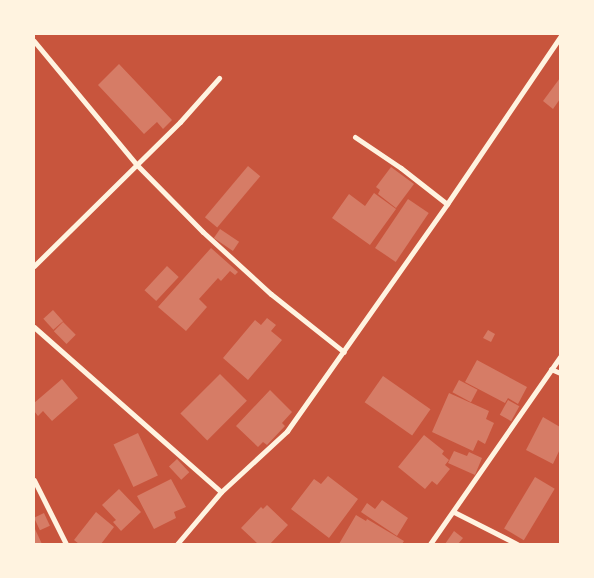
<!DOCTYPE html>
<style>
body{margin:0}
#map{position:relative;width:594px;height:578px;overflow:hidden;background:#c8553d;font-family:Ubuntu,sans-serif}
div>[style]{position:absolute}
.building>*{inset:0;background:#d67c66;transform-origin:0 0}
.minor>*{height:5px;margin:-2.5px;padding:0 2.5px;transform-origin:2.5px;border-radius:2.5px;background:#fff3e0}
span{translate:-50% -50%;white-space:nowrap;text-align:center;line-height:1.15;-webkit-text-stroke:5px #fff3e0;paint-order:stroke}
.frame{position:absolute;inset:0;border:35px solid #fff3e0;pointer-events:none}
</style>
<div id="map">
<div class="building">
<div style="clip-path:polygon(119px 64px,172px 120px,163px 129px,157px 122px,144px 134px,98px 85px)"></div>
<div style="clip-path:polygon(560px 78px,560px 99px,553px 109px,543px 101px)"></div>
<div style="left:248px;top:166px;width:16px;height:67px;rotate:40deg"></div>
<div style="clip-path:polygon(391px 167px,414px 184px,396px 208px,378px 194px,380px 190px,376px 187px)"></div>
<div style="clip-path:polygon(374px 193px,396px 209px,370px 245px,332px 218px,349px 194px,365px 206px)"></div>
<div style="left:408px;top:199px;width:25px;height:59px;rotate:34deg"></div>
<div style="left:220px;top:229px;width:23px;height:11px;rotate:34deg"></div>
<div style="clip-path:polygon(211px 248px,238px 272px,235px 275px,230px 271px,221px 281px,218px 278px,199px 299px,207px 307px,186px 331px,158px 307px)"></div>
<div style="left:167px;top:266px;width:16px;height:33px;rotate:43deg"></div>
<div style="left:53px;top:310px;width:15px;height:13px;rotate:48deg"></div>
<div style="clip-path:polygon(267px 318px,276px 325px,271px 331px,282px 340px,248px 380px,223px 358px,255px 320px,261px 325px)"></div>
<div style="left:63px;top:322px;width:18px;height:13px;rotate:45deg"></div>
<div style="clip-path:polygon(488px 330px,495px 334px,491px 342px,483px 338px)"></div>
<div style="clip-path:polygon(477px 360px,527px 387px,518px 404px,508px 398px,505px 403px,465px 382px)"></div>
<div style="left:220px;top:374px;width:38px;height:56px;rotate:45deg"></div>
<div style="left:383px;top:376px;width:58px;height:32px;rotate:35deg"></div>
<div style="clip-path:polygon(62px 379px,78px 398px,52px 421px,43px 411px,38px 416px,34px 411px,34px 403px)"></div>
<div style="left:459px;top:380px;width:21px;height:14px;rotate:28deg"></div>
<div style="clip-path:polygon(270px 390px,292px 412px,282px 423px,285px 426px,267px 445px,263px 442px,258px 447px,236px 426px)"></div>
<div style="clip-path:polygon(449px 393px,489px 411px,486px 419px,494px 423px,485px 444px,478px 440px,473px 451px,432px 432px)"></div>
<div style="left:508px;top:400px;width:13px;height:17px;rotate:29deg"></div>
<div style="clip-path:polygon(543px 417px,560px 427px,560px 449px,553px 464px,526px 450px)"></div>
<div style="left:138px;top:433px;width:47px;height:27px;rotate:65deg"></div>
<div style="clip-path:polygon(424px 435px,444px 451px,442px 454px,449px 460px,445px 465px,450px 469px,437px 485px,432px 481px,425px 489px,398px 467px)"></div>
<div style="clip-path:polygon(454px 451px,467px 456px,469px 452px,482px 458px,475px 475px,448px 463px)"></div>
<div style="left:177px;top:459px;width:18px;height:11px;rotate:47deg"></div>
<div style="clip-path:polygon(328px 476px,358px 499px,329px 538px,291px 509px,314px 479px,321px 484px)"></div>
<div style="left:535px;top:477px;width:23px;height:60px;rotate:31deg"></div>
<div style="clip-path:polygon(171px 479px,186px 507px,174px 512px,176px 518px,154px 529px,137px 496px)"></div>
<div style="clip-path:polygon(119px 489px,141px 512px,121px 531px,113px 522px,116px 520px,102px 505px)"></div>
<div style="clip-path:polygon(382px 500px,408px 518px,397px 536px,361px 512px,367px 503px,375px 509px)"></div>
<div style="clip-path:polygon(267px 505px,288px 525px,270px 544px,258px 544px,241px 528px,261px 507px,263px 509px)"></div>
<div style="clip-path:polygon(96px 512px,114px 527px,101px 544px,79px 544px,74px 540px)"></div>
<div style="left:44px;top:513px;width:14px;height:11px;rotate:65deg"></div>
<div style="clip-path:polygon(356px 515px,366px 521px,367px 519px,404px 541px,402px 544px,339px 544px)"></div>
<div style="clip-path:polygon(34px 527px,42px 544px,34px 544px)"></div>
<div style="clip-path:polygon(454px 531px,463px 538px,458px 544px,445px 544px)"></div>
</div>
<div class="minor">
<div style="left:34px;top:41px;width:160px;rotate:50.3deg"></div>
<div style="left:136px;top:164px;width:95px;rotate:45.4deg"></div>
<div style="left:203px;top:232px;width:92px;rotate:42.4deg"></div>
<div style="left:271px;top:294px;width:93px;rotate:38.5deg"></div>
<div style="left:355px;top:137px;width:55px;rotate:34deg"></div>
<div style="left:401px;top:168px;width:58px;rotate:38deg"></div>
<div style="left:34px;top:266px;width:205px;rotate:-44.6deg"></div>
<div style="left:180px;top:122px;width:59px;rotate:-48.4deg"></div>
<div style="left:34px;top:327px;width:249px;rotate:41.4deg"></div>
<div style="left:551px;top:369px;width:10px;rotate:24deg"></div>
<div style="left:34px;top:480px;width:72px;rotate:63.4deg"></div>
<div style="left:454px;top:512px;width:71px;rotate:26.9deg"></div>
<div style="left:177px;top:544px;width:68px;rotate:-49.8deg"></div>
<div style="left:221px;top:492px;width:90px;rotate:-42.7deg"></div>
<div style="left:287px;top:431px;width:278px;rotate:-54.8deg"></div>
<div style="left:447px;top:204px;width:202px;rotate:-55.9deg"></div>
<div style="left:430px;top:544px;width:228px;rotate:-55.2deg"></div>
</div>
<div class="frame"></div>
</div>
